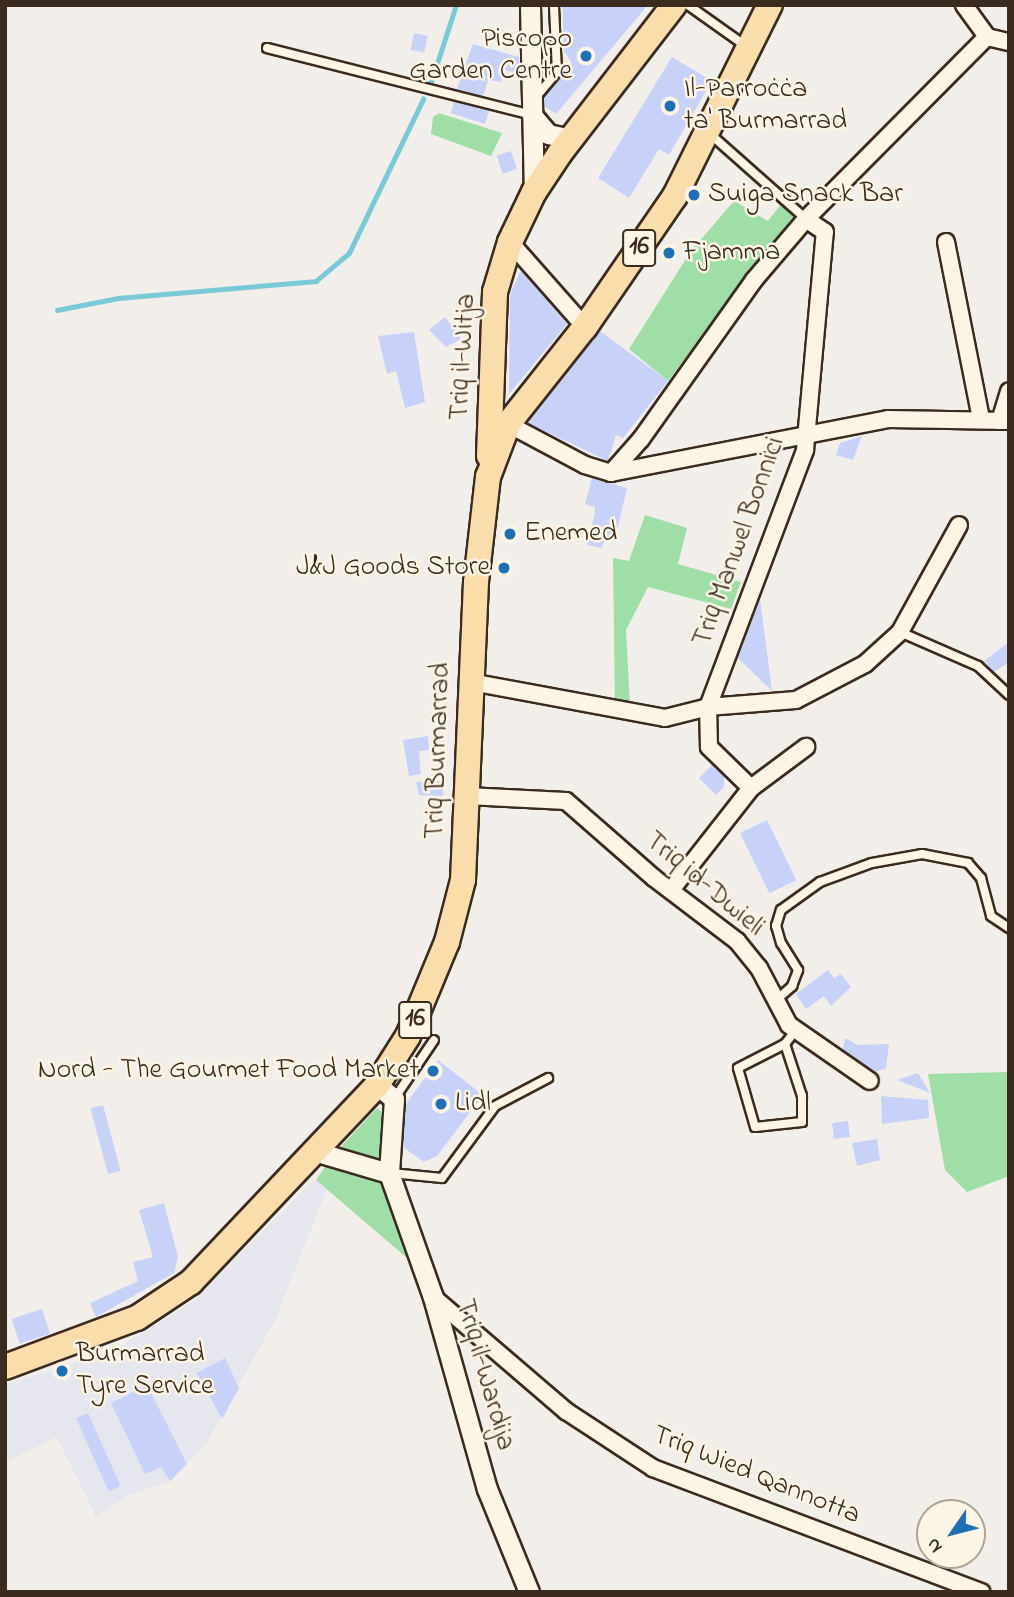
<!DOCTYPE html>
<meta charset="utf-8">
<style>
body{margin:0}
#map{position:relative;width:1014px;height:1597px;overflow:hidden;background:#f2eee9;font-family:"Indie Flower",sans-serif}
div>[style]{position:absolute}
.built>*{inset:0;background:#e5e6ee}
.green>*{inset:0;background:#9fdea6}
.stream>*{height:4.5px;margin:-2.25px;padding:0 2.25px;transform-origin:2.25px;border-radius:2.25px;background:#7ac9d8}
.building>*{inset:0;background:#c8d2f9;transform-origin:0 0}
.roads{filter:drop-shadow(2px 0 #3b2a1e) drop-shadow(-2px 0 #3b2a1e) drop-shadow(0 2px #3b2a1e) drop-shadow(0 -2px #3b2a1e)}
.service>*{height:8px;margin:-4px;padding:0 4px;transform-origin:4px;border-radius:4px;background:#fcf5e5}
.minor>*{height:16px;margin:-8px;padding:0 8px;transform-origin:8px;border-radius:8px;background:#fcf5e5}
.tertiary>*{height:19px;margin:-9.5px;padding:0 9.5px;transform-origin:9.5px;border-radius:9.5px;background:#fcf5e5}
.primary>*{height:24px;margin:-12px;padding:0 12px;transform-origin:12px;border-radius:12px;background:#f9deab}
.dots>*{width:19px;height:19px;translate:-50% -50%;box-sizing:border-box;border:4px solid #fcf5e5;border-radius:50%}
span{translate:-50% -50%;white-space:nowrap;text-align:center;line-height:1.15;-webkit-text-stroke:5px #fcf5e5;paint-order:stroke}
.shield-label span{padding:2px 5px;background:#fcf5e5;border:2px solid;border-radius:5px;-webkit-text-stroke-width:0}
.shield-label{font-size:26px;color:#3b2a1e;font-weight:700}
.poi-label{font-size:28px;color:#3b2a1e}
.right{translate:-100% -50%;text-align:right}
.left{translate:0 -50%;text-align:left}
.street-label{font-size:28px;color:#3b2a1e}
.frame{position:absolute;inset:0;border:7px solid #3b2a1e;pointer-events:none}
.north{position:absolute;left:916px;top:1499px;width:70px;height:70px;box-sizing:border-box;background:#fcf5e5;border:2px solid #afa495;border-radius:50%;rotate:235deg;font-size:19px;font-weight:700;line-height:28px;text-align:center;color:#3b2a1e}
.north::after{content:'';display:block;margin:auto;width:24px;height:32px;background:#1f6fb2;clip-path:polygon(50% 0,100% 100%,50% 72%,0 100%)}
</style>
<div id="map">
<div class="built">
<div style="clip-path:polygon(315px 1179px,327px 1189px,276px 1318px,206px 1444px,170px 1481px,129px 1495px,96px 1517px,57px 1437px,5px 1462px,5px 1385px,119px 1347px,193px 1302px)"></div>
</div>
<div class="green">
<div style="clip-path:polygon(439px 113px,502px 133px,491px 156px,431px 134px,433px 117px)"></div>
<div style="clip-path:polygon(734px 201px,768px 221px,782px 203px,794px 215px,668px 381px,629px 349px,691px 251px)"></div>
<div style="clip-path:polygon(645px 515px,687px 528px,678px 564px,741px 582px,731px 609px,648px 587px,626px 630px,630px 707px,615px 705px,613px 558px,629px 561px)"></div>
<div style="clip-path:polygon(1009px 1072px,1009px 1176px,967px 1192px,945px 1170px,928px 1074px)"></div>
<div style="clip-path:polygon(377px 1108px,387px 1116px,379px 1164px,339px 1149px)"></div>
<div style="clip-path:polygon(327px 1164px,383px 1183px,414px 1264px,316px 1180px)"></div>
</div>
<div class="stream">
<div style="left:430px;top:85px;width:84px;rotate:-72deg"></div>
<div style="left:57px;top:310px;width:62px;rotate:-11.1deg"></div>
<div style="left:118px;top:298px;width:199px;rotate:-4.9deg"></div>
<div style="left:316px;top:281px;width:43px;rotate:-40.3deg"></div>
<div style="left:349px;top:253px;width:171px;rotate:-64.3deg"></div>
</div>
<div class="building">
<div style="clip-path:polygon(563px 5px,648px 5px,556px 114px,544px 106px,544px 97px,572px 64px,563px 49px)"></div>
<div style="left:414px;top:33px;width:14px;height:17px;rotate:12deg"></div>
<div style="clip-path:polygon(473px 44px,519px 57px,519px 73px,503px 70px,501px 82px,488px 80px,483px 96px,457px 89px)"></div>
<div style="clip-path:polygon(672px 57px,712px 81px,669px 155px,659px 149px,629px 198px,598px 178px)"></div>
<div style="clip-path:polygon(454px 102px,489px 111px,485px 124px,451px 113px)"></div>
<div style="left:511px;top:151px;width:19px;height:15px;rotate:72deg"></div>
<div style="clip-path:polygon(521px 270px,567px 324px,509px 394px,510px 294px)"></div>
<div style="clip-path:polygon(445px 317px,461px 339px,446px 347px,429px 330px)"></div>
<div style="clip-path:polygon(600px 331px,668px 381px,623px 438px,616px 435px,608px 461px,528px 423px)"></div>
<div style="clip-path:polygon(414px 332px,425px 402px,405px 408px,396px 371px,387px 374px,378px 336px)"></div>
<div style="clip-path:polygon(862px 436px,853px 460px,836px 455px,840px 443px)"></div>
<div style="clip-path:polygon(592px 478px,627px 488px,615px 539px,606px 536px,602px 548px,587px 545px,595px 513px,595px 507px,585px 504px)"></div>
<div style="clip-path:polygon(760px 599px,772px 691px,738px 658px)"></div>
<div style="clip-path:polygon(1009px 642px,1009px 662px,994px 672px,984px 661px)"></div>
<div style="clip-path:polygon(428px 736px,429px 750px,419px 751px,421px 774px,409px 776px,403px 740px)"></div>
<div style="clip-path:polygon(712px 765px,724px 776px,724px 787px,716px 795px,699px 778px)"></div>
<div style="clip-path:polygon(444px 781px,443px 796px,419px 795px,416px 782px)"></div>
<div style="left:767px;top:820px;width:67px;height:30px;rotate:64deg"></div>
<div style="clip-path:polygon(828px 970px,834px 978px,841px 974px,851px 987px,831px 1006px,824px 996px,806px 1009px,796px 994px)"></div>
<div style="clip-path:polygon(845px 1038px,858px 1045px,889px 1044px,886px 1068px,875px 1072px,843px 1049px)"></div>
<div style="clip-path:polygon(438px 1060px,483px 1095px,437px 1156px,424px 1162px,403px 1147px,406px 1104px)"></div>
<div style="clip-path:polygon(918px 1073px,930px 1093px,897px 1080px)"></div>
<div style="clip-path:polygon(881px 1096px,928px 1100px,929px 1118px,882px 1124px)"></div>
<div style="left:103px;top:1105px;width:68px;height:13px;rotate:75deg"></div>
<div style="left:848px;top:1121px;width:16px;height:16px;rotate:83deg"></div>
<div style="clip-path:polygon(877px 1139px,880px 1160px,857px 1166px,852px 1143px)"></div>
<div style="clip-path:polygon(164px 1203px,178px 1257px,174px 1273px,96px 1317px,90px 1303px,138px 1281px,133px 1262px,153px 1257px,139px 1210px)"></div>
<div style="left:42px;top:1309px;width:26px;height:32px;rotate:72deg"></div>
<div style="clip-path:polygon(225px 1358px,239px 1388px,222px 1419px,197px 1373px)"></div>
<div style="clip-path:polygon(147px 1385px,187px 1464px,170px 1481px,161px 1467px,145px 1474px,111px 1403px)"></div>
<div style="left:88px;top:1413px;width:80px;height:13px;rotate:66deg"></div>
</div>
<div class="roads">
<div class="service">
<div style="left:688px;top:5px;width:72px;rotate:35.4deg"></div>
<div style="left:267px;top:48px;width:273px;rotate:14.2deg"></div>
<div style="left:536px;top:97px;width:33px;rotate:-50deg"></div>
<div style="left:557px;top:72px;width:67px;rotate:-92.6deg"></div>
<div style="left:710px;top:134px;width:128px;rotate:41.5deg"></div>
<div style="left:900px;top:632px;width:85px;rotate:23.6deg"></div>
<div style="left:978px;top:666px;width:42px;rotate:43.1deg"></div>
<div style="left:775px;top:1001px;width:23px;rotate:-41deg"></div>
<div style="left:792px;top:986px;width:17px;rotate:-69deg"></div>
<div style="left:798px;top:970px;width:32px;rotate:-122deg"></div>
<div style="left:781px;top:943px;width:18px;rotate:-106deg"></div>
<div style="left:776px;top:926px;width:17px;rotate:-73deg"></div>
<div style="left:781px;top:910px;width:48px;rotate:-35.7deg"></div>
<div style="left:820px;top:882px;width:55px;rotate:-20.1deg"></div>
<div style="left:872px;top:863px;width:51px;rotate:-10.2deg"></div>
<div style="left:922px;top:854px;width:47px;rotate:11.1deg"></div>
<div style="left:968px;top:863px;width:20px;rotate:49deg"></div>
<div style="left:981px;top:878px;width:39px;rotate:75deg"></div>
<div style="left:991px;top:916px;width:22px;rotate:34deg"></div>
<div style="left:785px;top:1044px;width:55px;rotate:71.9deg"></div>
<div style="left:802px;top:1096px;width:26px;rotate:90deg"></div>
<div style="left:802px;top:1122px;width:47px;rotate:173.9deg"></div>
<div style="left:755px;top:1127px;width:61px;rotate:-106.1deg"></div>
<div style="left:738px;top:1068px;width:53px;rotate:-27.1deg"></div>
<div style="left:785px;top:1044px;width:16px;rotate:-52deg"></div>
<div style="left:394px;top:1099px;width:71px;rotate:-55.9deg"></div>
<div style="left:391px;top:1173px;width:51px;rotate:5.6deg"></div>
<div style="left:442px;top:1178px;width:89px;rotate:-53.6deg"></div>
<div style="left:495px;top:1106px;width:60px;rotate:-27.8deg"></div>
</div>
<div class="minor">
<div style="left:964px;top:5px;width:39px;rotate:54deg"></div>
<div style="left:987px;top:37px;width:23px;rotate:13deg"></div>
<div style="left:510px;top:242px;width:113px;rotate:48.6deg"></div>
<div style="left:946px;top:242px;width:179px;rotate:78.8deg"></div>
<div style="left:1000px;top:421px;width:31px;rotate:-73deg"></div>
<div style="left:508px;top:424px;width:87px;rotate:28deg"></div>
<div style="left:585px;top:465px;width:27px;rotate:17deg"></div>
<div style="left:611px;top:473px;width:282px;rotate:-11deg"></div>
<div style="left:888px;top:419px;width:121px;rotate:0.9deg"></div>
<div style="left:611px;top:473px;width:45px;rotate:-48.6deg"></div>
<div style="left:641px;top:439px;width:195px;rotate:-54.6deg"></div>
<div style="left:754px;top:280px;width:80px;rotate:-49.6deg"></div>
<div style="left:806px;top:219px;width:257px;rotate:-45.2deg"></div>
<div style="left:471px;top:682px;width:197px;rotate:10.5deg"></div>
<div style="left:665px;top:718px;width:44px;rotate:-14.3deg"></div>
<div style="left:708px;top:707px;width:88px;rotate:-4.5deg"></div>
<div style="left:796px;top:700px;width:78px;rotate:-27.6deg"></div>
<div style="left:865px;top:664px;width:47px;rotate:-42.4deg"></div>
<div style="left:900px;top:632px;width:122px;rotate:-61.1deg"></div>
<div style="left:751px;top:788px;width:59px;rotate:-135.7deg"></div>
<div style="left:709px;top:747px;width:40px;rotate:-91.4deg"></div>
<div style="left:708px;top:707px;width:275px;rotate:-69.3deg"></div>
<div style="left:805px;top:450px;width:219px;rotate:-84.8deg"></div>
<div style="left:825px;top:232px;width:23px;rotate:-146deg"></div>
<div style="left:467px;top:796px;width:99px;rotate:2.9deg"></div>
<div style="left:566px;top:801px;width:117px;rotate:41.2deg"></div>
<div style="left:654px;top:878px;width:104px;rotate:37.2deg"></div>
<div style="left:737px;top:941px;width:35px;rotate:51deg"></div>
<div style="left:759px;top:968px;width:64px;rotate:62.2deg"></div>
<div style="left:789px;top:1025px;width:98px;rotate:34.7deg"></div>
<div style="left:671px;top:890px;width:130px;rotate:-51.9deg"></div>
<div style="left:751px;top:788px;width:69px;rotate:-36.7deg"></div>
<div style="left:433px;top:1297px;width:175px;rotate:40.6deg"></div>
<div style="left:566px;top:1411px;width:104px;rotate:33.2deg"></div>
<div style="left:653px;top:1468px;width:351px;rotate:20.7deg"></div>
</div>
<div class="tertiary">
<div style="left:530px;top:5px;width:187px;rotate:88.8deg"></div>
<div style="left:532px;top:115px;width:25px;rotate:50deg"></div>
<div style="left:548px;top:134px;width:25px;rotate:12deg"></div>
<div style="left:377px;top:1085px;width:22px;rotate:39deg"></div>
<div style="left:394px;top:1099px;width:74px;rotate:93.9deg"></div>
<div style="left:389px;top:1173px;width:132px;rotate:70.5deg"></div>
<div style="left:433px;top:1297px;width:199px;rotate:74.3deg"></div>
<div style="left:487px;top:1489px;width:111px;rotate:67.8deg"></div>
<div style="left:317px;top:1152px;width:75px;rotate:16.3deg"></div>
</div>
<div class="primary">
<div style="left:489px;top:456px;width:164px;rotate:-87.9deg"></div>
<div style="left:495px;top:292px;width:52px;rotate:-73.3deg"></div>
<div style="left:510px;top:242px;width:55px;rotate:-64.4deg"></div>
<div style="left:534px;top:192px;width:47px;rotate:-56.3deg"></div>
<div style="left:560px;top:153px;width:187px;rotate:-52.4deg"></div>
<div style="left:5px;top:1367px;width:141px;rotate:-20.4deg"></div>
<div style="left:137px;top:1318px;width:65px;rotate:-33.7deg"></div>
<div style="left:191px;top:1282px;width:271px;rotate:-46.6deg"></div>
<div style="left:377px;top:1085px;width:58px;rotate:-57.7deg"></div>
<div style="left:408px;top:1036px;width:102px;rotate:-67.5deg"></div>
<div style="left:447px;top:942px;width:64px;rotate:-75.5deg"></div>
<div style="left:463px;top:880px;width:298px;rotate:-87.5deg"></div>
<div style="left:476px;top:582px;width:106px;rotate:-83.5deg"></div>
<div style="left:488px;top:477px;width:57px;rotate:-69.3deg"></div>
<div style="left:508px;top:424px;width:124px;rotate:-51.6deg"></div>
<div style="left:585px;top:327px;width:159px;rotate:-55.5deg"></div>
<div style="left:675px;top:196px;width:213px;rotate:-63.6deg"></div>
</div>
</div>
<div class="dots">
<div style="left:586px;top:56px;background:#1f6fb2"></div>
<div style="left:670px;top:106px;background:#1f6fb2"></div>
<div style="left:694px;top:195px;background:#1f6fb2"></div>
<div style="left:669px;top:253px;background:#1f6fb2"></div>
<div style="left:510px;top:534px;background:#1f6fb2"></div>
<div style="left:504px;top:568px;background:#1f6fb2"></div>
<div style="left:433px;top:1071px;background:#1f6fb2"></div>
<div style="left:441px;top:1104px;background:#1f6fb2"></div>
<div style="left:62px;top:1371px;background:#1f6fb2"></div>
</div>
<div class="shield-label">
<span style="left:639px;top:248px">16</span>
<span style="left:415px;top:1020px">16</span>
</div>
<div class="poi-label">
<span class="right" style="left:572px;top:56px">Piscopo<br>Garden Centre</span>
<span class="left" style="left:684px;top:106px">Il-Parroċċa<br>ta' Burmarrad</span>
<span class="left" style="left:708px;top:195px">Suiga Snack Bar</span>
<span class="left" style="left:683px;top:253px">Fjamma</span>
<span class="left" style="left:524px;top:534px">Enemed</span>
<span class="right" style="left:490px;top:568px">J&amp;J Goods Store</span>
<span class="right" style="left:419px;top:1071px">Nord - The Gourmet Food Market</span>
<span class="left" style="left:455px;top:1104px">Lidl</span>
<span class="left" style="left:76px;top:1371px">Burmarrad<br>Tyre Service</span>
</div>
<div class="street-label">
<span style="left:464px;top:357px;rotate:-87deg">Triq il-Witja</span>
<span style="left:740px;top:542px;rotate:-70deg">Triq Manwel Bonnici</span>
<span style="left:439px;top:751px;rotate:-88deg">Triq Burmarrad</span>
<span style="left:704px;top:885px;rotate:40deg">Triq id-Dwieli</span>
<span style="left:484px;top:1375px;rotate:74deg">Triq il-Wardija</span>
<span style="left:756px;top:1476px;rotate:22deg">Triq Wied Qannotta</span>
</div>
<div class="frame"></div>
<div class="north">N</div>
</div>
